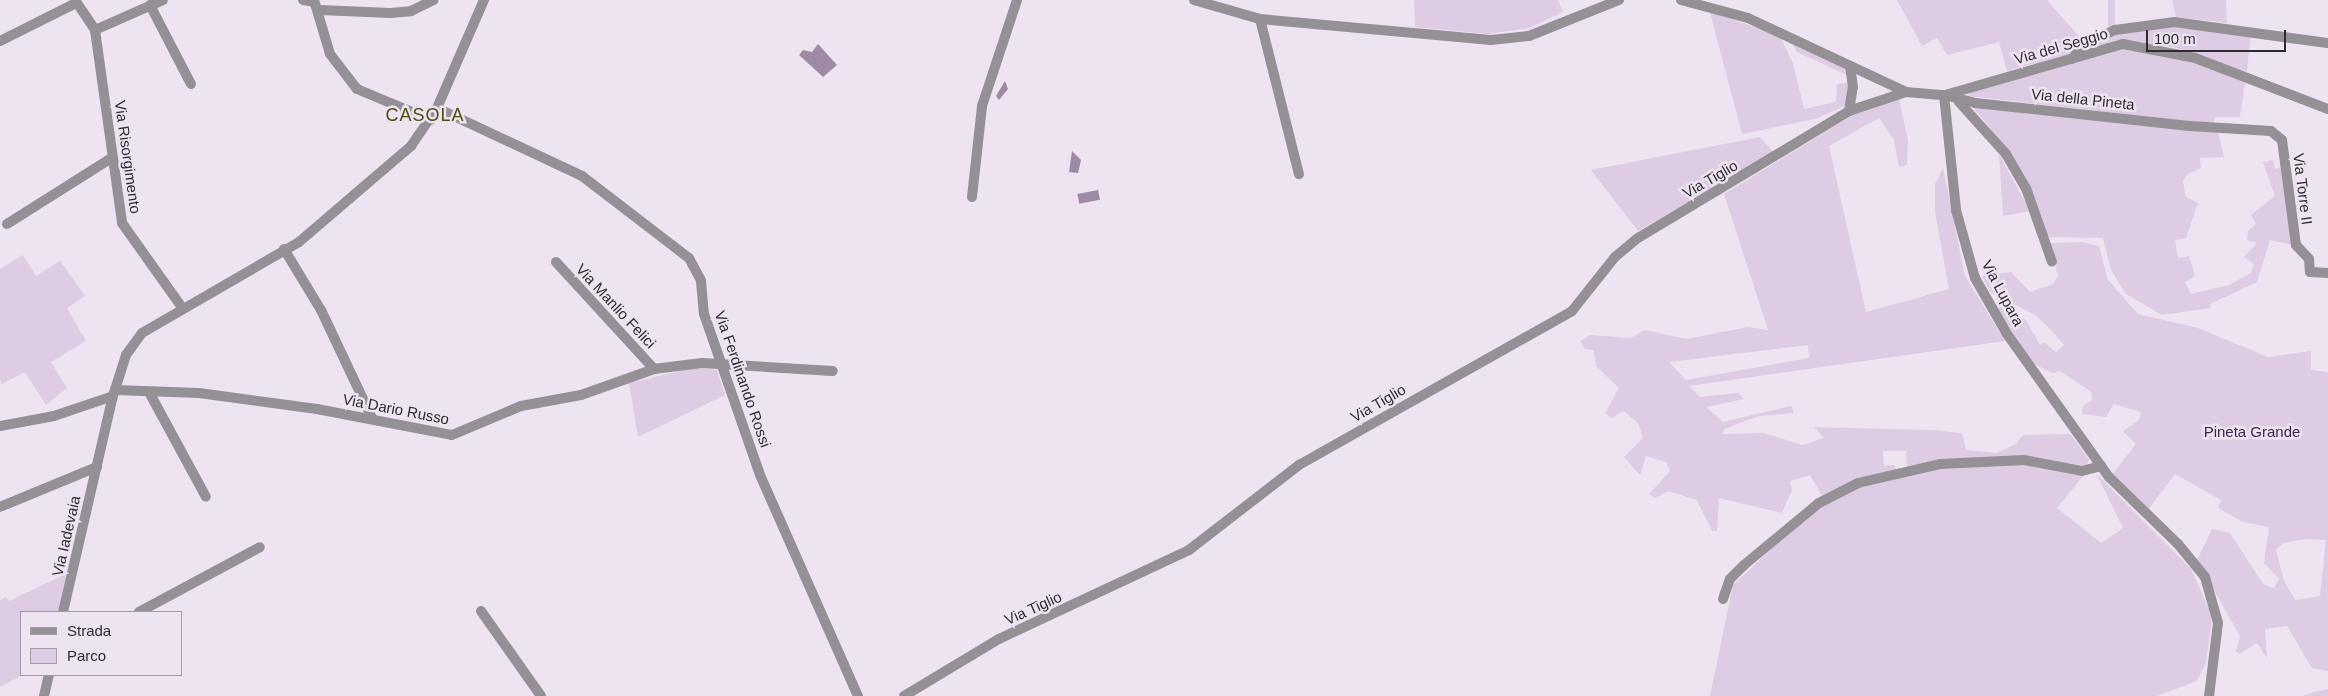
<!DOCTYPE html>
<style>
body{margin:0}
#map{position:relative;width:2328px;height:696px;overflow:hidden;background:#eee4f1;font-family:Helvetica,sans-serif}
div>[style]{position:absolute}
.green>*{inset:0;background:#decbe4;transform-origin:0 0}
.water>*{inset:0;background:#9f8aa6;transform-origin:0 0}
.minor>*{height:10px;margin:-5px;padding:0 5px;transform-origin:5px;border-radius:5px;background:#949095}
.tertiary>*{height:10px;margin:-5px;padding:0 5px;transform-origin:5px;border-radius:5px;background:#949095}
span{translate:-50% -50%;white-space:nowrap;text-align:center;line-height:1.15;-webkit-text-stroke:5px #eee4f1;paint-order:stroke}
.street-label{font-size:15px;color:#2f2c31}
.park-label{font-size:15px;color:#42244c}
.quarter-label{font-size:18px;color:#4f4d0f;letter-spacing:1px}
.legend{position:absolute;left:20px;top:611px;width:162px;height:65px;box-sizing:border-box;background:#eee4f1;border:1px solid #a29aa4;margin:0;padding:6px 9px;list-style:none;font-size:15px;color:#2f2c31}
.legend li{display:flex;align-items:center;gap:10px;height:25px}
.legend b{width:25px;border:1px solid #a29aa4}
.scale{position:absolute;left:2146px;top:30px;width:140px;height:22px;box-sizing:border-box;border:2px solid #2f2c31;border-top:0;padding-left:6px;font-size:15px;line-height:18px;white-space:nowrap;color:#2f2c31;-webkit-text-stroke:4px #eee4f1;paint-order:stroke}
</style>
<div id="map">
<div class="green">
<div style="clip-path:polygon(1414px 0,1558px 0,1563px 12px,1529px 28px,1488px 34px,1415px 27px)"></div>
<div style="clip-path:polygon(1897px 0,2047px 0,2082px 40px,2070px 54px,2007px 71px,1999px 42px,1947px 55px,1937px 38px,1922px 46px)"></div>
<div style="left:2108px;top:0;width:7px;height:27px"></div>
<div style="clip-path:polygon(2172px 0,2226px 0,2227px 23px,2176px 17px)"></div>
<div style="clip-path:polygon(1710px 12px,1779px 35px,1793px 63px,1804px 109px,1836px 102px,1837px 84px,1849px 82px,1847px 105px,1815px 119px,1742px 134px)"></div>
<div style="clip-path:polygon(2164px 26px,2251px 33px,2247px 72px,2173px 47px,2129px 41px,2082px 51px,2126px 31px)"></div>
<div style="clip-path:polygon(1790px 40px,1843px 68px,1849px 76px,1797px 52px)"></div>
<div style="clip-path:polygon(2121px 49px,2191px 61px,2245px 83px,2240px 117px,2215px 117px,2213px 124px,1968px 96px,1971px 91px)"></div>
<div style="clip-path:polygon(evenodd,1899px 99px,1908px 140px,1907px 165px,1899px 167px,1894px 140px,1879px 118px,1829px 146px,1866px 312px,1949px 289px,1935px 212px,1935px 184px,1943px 168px,1965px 276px,2005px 341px,1689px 386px,1700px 397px,1738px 393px,1744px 399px,1706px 407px,1723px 422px,1791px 406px,1794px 413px,1759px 416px,1724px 429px,1723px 434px,1763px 433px,1803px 445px,1824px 438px,1814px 427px,1931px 430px,1962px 433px,1966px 450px,1996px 453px,2016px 444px,2023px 435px,2070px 434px,2089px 459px,2087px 466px,2022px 456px,1907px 468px,1906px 451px,1883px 451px,1884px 466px,1894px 465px,1897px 471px,1855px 480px,1822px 496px,1810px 475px,1790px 481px,1792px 490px,1782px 513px,1719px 498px,1717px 531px,1712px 531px,1697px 500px,1668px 491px,1655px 498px,1649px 494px,1670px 471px,1666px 462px,1646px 456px,1640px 475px,1624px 457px,1643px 438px,1638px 423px,1624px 411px,1612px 418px,1605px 413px,1619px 388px,1596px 366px,1594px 350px,1585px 349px,1580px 341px,1591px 335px,1631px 338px,1645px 330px,1687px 339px,1748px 327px,1768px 330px,1724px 194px,1853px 115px,1899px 99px,1808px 345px,1809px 358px,1686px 380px,1669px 362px,1808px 345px)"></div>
<div style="clip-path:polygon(1972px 106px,2218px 132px,2224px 157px,2200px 158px,2201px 168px,2188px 174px,2183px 181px,2186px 197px,2198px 203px,2186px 238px,2175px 240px,2178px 258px,2189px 256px,2195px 276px,2185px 282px,2191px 294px,2229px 285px,2251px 273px,2254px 264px,2244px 257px,2257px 243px,2247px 240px,2248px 231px,2256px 224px,2251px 215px,2275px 196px,2263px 162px,2273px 160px,2275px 169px,2281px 167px,2293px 245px,2270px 240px,2257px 282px,2210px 304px,2211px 308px,2162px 315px,2126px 294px,2111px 270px,2103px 238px,2048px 237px,2013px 156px)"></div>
<div style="clip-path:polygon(1760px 137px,1774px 153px,1638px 231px,1591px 170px)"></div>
<div style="clip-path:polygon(1999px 154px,2030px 211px,2003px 216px)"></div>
<div style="clip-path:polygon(evenodd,2081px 242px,2099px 246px,2108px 280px,2138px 314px,2198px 328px,2268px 357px,2311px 351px,2311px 370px,2328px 372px,2328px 671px,2312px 668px,2287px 626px,2265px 629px,2267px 658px,2257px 643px,2240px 654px,2236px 651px,2240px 636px,2197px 560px,2212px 529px,2230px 533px,2263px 584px,2274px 588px,2279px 579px,2264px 563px,2269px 527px,2243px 522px,2218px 508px,2221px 500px,2175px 474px,2147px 511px,2112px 475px,2136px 444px,2123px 431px,2139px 420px,2141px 412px,2114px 404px,2106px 417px,2082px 414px,2083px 406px,2092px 400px,2091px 392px,2060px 371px,2052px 373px,2032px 363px,1993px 303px,2026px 320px,2040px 345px,2044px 342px,2056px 352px,2064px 345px,2047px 326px,2035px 315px,1990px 292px,1982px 276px,2011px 272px,2030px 292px,2053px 284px,2058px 277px,2051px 243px,2081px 242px,2307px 539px,2326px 540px,2320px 596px,2295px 600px,2284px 581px,2276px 550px,2283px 543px,2307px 539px)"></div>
<div style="clip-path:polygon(23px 255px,36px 276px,60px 261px,85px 296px,67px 308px,86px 341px,51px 362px,67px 388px,46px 405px,25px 372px,2px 384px,0 380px,0 269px)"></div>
<div style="clip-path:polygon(697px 367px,717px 370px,725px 395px,638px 437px,629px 383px)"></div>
<div style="clip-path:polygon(2030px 463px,2084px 475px,2057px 508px,2101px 543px,2123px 528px,2096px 473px,2191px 569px,2212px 616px,2206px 663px,2197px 681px,2157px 696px,1710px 696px,1733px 585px,1821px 503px,1858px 487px,1945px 468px)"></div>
<div style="clip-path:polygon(66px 574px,58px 612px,21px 612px,23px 675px,0 687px,0 600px,6px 597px,9px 601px)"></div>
<div style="clip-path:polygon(2328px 689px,2328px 696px,2302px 696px,2318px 691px)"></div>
</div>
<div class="water">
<div style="clip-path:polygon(818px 44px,837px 65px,823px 77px,799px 55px,803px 50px,812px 52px)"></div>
<div style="clip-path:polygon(1005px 81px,1008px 89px,999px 100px,996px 96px)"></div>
<div style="clip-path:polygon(1072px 151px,1081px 160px,1078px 173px,1069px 172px)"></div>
<div style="left:1098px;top:190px;width:10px;height:21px;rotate:79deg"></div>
</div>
<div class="minor">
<div style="left:75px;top:0;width:36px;rotate:56deg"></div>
<div style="left:95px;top:30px;width:195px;rotate:82deg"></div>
<div style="left:122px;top:223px;width:102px;rotate:54.6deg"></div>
<div style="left:303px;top:0;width:11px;rotate:10deg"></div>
<div style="left:314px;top:0;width:56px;rotate:73.5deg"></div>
<div style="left:330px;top:54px;width:44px;rotate:52.4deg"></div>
<div style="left:357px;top:89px;width:80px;rotate:22.7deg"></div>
<div style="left:150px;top:5px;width:89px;rotate:62.6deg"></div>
<div style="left:320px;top:10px;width:70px;rotate:2.5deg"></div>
<div style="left:390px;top:13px;width:21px;rotate:-5deg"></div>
<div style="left:411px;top:11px;width:25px;rotate:-26deg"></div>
<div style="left:1260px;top:19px;width:160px;rotate:75.9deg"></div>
<div style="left:95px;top:30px;width:74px;rotate:-23.8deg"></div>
<div style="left:0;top:41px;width:85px;rotate:-26.6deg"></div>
<div style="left:2072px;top:59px;width:16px;rotate:-52deg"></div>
<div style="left:2082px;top:46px;width:37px;rotate:-26deg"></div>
<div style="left:2115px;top:30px;width:60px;rotate:-7.7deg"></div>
<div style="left:2174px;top:22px;width:155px;rotate:7.8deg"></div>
<div style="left:1944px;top:95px;width:116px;rotate:84deg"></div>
<div style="left:1956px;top:210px;width:71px;rotate:74.4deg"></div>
<div style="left:1975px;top:278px;width:64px;rotate:60.3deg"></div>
<div style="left:2007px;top:334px;width:176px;rotate:54.5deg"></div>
<div style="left:2109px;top:477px;width:96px;rotate:44.2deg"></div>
<div style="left:2178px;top:544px;width:43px;rotate:50.7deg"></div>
<div style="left:2205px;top:577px;width:48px;rotate:74.2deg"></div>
<div style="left:2218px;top:623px;width:74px;rotate:97deg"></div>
<div style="left:1944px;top:95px;width:32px;rotate:14deg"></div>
<div style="left:1975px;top:103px;width:216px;rotate:6.1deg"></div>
<div style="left:2190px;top:126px;width:81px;rotate:3.5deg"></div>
<div style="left:2271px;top:131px;width:14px;rotate:39deg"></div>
<div style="left:2282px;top:140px;width:106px;rotate:82.4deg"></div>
<div style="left:2296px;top:245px;width:19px;rotate:47deg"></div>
<div style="left:2309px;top:259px;width:13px;rotate:86deg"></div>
<div style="left:2310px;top:272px;width:18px;rotate:3deg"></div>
<div style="left:1945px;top:95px;width:185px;rotate:-16deg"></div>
<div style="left:2123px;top:44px;width:73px;rotate:11deg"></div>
<div style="left:2195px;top:58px;width:142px;rotate:21deg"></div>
<div style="left:1959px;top:102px;width:70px;rotate:47.9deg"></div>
<div style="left:2006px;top:154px;width:39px;rotate:60deg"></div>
<div style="left:2026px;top:188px;width:78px;rotate:70.6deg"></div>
<div style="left:437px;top:108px;width:160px;rotate:25.1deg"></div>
<div style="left:582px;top:176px;width:135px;rotate:37.5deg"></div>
<div style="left:689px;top:258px;width:26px;rotate:62deg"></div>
<div style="left:701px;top:281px;width:33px;rotate:85deg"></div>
<div style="left:704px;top:314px;width:170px;rotate:70.8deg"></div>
<div style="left:760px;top:475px;width:242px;rotate:66.1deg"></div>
<div style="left:1849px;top:111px;width:24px;rotate:-81deg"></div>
<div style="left:1853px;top:87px;width:21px;rotate:-98deg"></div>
<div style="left:972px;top:197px;width:92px;rotate:-83.7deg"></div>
<div style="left:982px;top:106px;width:112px;rotate:-71.7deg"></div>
<div style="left:7px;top:224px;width:125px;rotate:-32.3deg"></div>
<div style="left:284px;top:249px;width:71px;rotate:58.8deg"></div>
<div style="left:321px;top:310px;width:119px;rotate:64.7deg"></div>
<div style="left:556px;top:262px;width:145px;rotate:47.5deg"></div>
<div style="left:115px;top:390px;width:84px;rotate:2deg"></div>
<div style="left:199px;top:393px;width:119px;rotate:7.7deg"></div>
<div style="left:317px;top:409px;width:137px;rotate:10.9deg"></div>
<div style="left:452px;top:435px;width:75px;rotate:-22.8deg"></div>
<div style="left:521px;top:406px;width:61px;rotate:-10.4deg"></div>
<div style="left:581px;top:395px;width:77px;rotate:-19.6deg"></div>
<div style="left:654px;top:369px;width:48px;rotate:-7.1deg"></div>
<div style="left:702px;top:363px;width:131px;rotate:3.5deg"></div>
<div style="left:149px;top:392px;width:119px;rotate:61.5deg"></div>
<div style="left:0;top:426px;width:55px;rotate:-10.5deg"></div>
<div style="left:54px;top:416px;width:62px;rotate:-18.7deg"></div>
<div style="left:0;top:507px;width:105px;rotate:-22.4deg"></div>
<div style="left:1723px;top:599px;width:21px;rotate:-71deg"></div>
<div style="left:1730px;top:579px;width:20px;rotate:-45deg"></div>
<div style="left:1744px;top:565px;width:97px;rotate:-39.6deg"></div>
<div style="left:1819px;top:503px;width:44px;rotate:-27.1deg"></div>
<div style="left:1858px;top:483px;width:84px;rotate:-13deg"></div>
<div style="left:1940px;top:464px;width:84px;rotate:-2.7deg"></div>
<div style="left:2024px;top:460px;width:59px;rotate:10.7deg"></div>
<div style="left:2082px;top:471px;width:20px;rotate:-15deg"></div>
<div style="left:481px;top:611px;width:104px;rotate:54.8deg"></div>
<div style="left:63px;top:612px;width:222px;rotate:-77deg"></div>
<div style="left:113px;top:396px;width:43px;rotate:-72.4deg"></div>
<div style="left:126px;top:355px;width:27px;rotate:-54deg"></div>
<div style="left:142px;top:333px;width:181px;rotate:-30.1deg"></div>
<div style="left:299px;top:242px;width:148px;rotate:-40.6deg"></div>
<div style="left:411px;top:146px;width:46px;rotate:-55.6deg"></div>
<div style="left:437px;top:108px;width:118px;rotate:-66.5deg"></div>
<div style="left:139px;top:612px;width:137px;rotate:-28.2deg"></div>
<div style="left:44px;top:696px;width:22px;rotate:-77deg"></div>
<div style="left:904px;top:696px;width:111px;rotate:-31deg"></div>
<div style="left:999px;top:639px;width:210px;rotate:-25.1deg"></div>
<div style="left:1189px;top:550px;width:139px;rotate:-37.7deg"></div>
<div style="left:1299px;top:465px;width:313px;rotate:-29.4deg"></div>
<div style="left:1572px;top:311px;width:69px;rotate:-51.5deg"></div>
<div style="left:1615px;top:257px;width:30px;rotate:-40deg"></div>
<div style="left:1638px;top:238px;width:246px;rotate:-31deg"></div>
<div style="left:1849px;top:111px;width:60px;rotate:-18.4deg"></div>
</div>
<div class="tertiary">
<div style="left:1194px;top:0;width:69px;rotate:16.1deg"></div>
<div style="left:1260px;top:19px;width:232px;rotate:5.2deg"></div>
<div style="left:1491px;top:40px;width:38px;rotate:-6deg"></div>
<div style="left:1529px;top:36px;width:97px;rotate:-21.8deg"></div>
<div style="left:1681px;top:0;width:69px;rotate:15deg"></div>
<div style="left:1748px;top:18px;width:174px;rotate:25.1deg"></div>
<div style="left:1906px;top:92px;width:38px;rotate:5deg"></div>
</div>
<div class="street-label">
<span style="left:2061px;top:46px;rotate:-16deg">Via del Seggio</span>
<span style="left:2083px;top:99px;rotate:6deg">Via della Pineta</span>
<span style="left:128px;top:157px;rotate:82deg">Via Risorgimento</span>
<span style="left:1710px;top:179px;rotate:-30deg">Via Tiglio</span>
<span style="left:2303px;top:189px;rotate:83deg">Via Torre II</span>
<span style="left:2003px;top:293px;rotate:62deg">Via Lupara</span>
<span style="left:616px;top:306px;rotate:47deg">Via Manlio Felici</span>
<span style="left:743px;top:379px;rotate:71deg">Via Ferdinando Rossi</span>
<span style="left:1378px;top:403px;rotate:-30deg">Via Tiglio</span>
<span style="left:396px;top:409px;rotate:11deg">Via Dario Russo</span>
<span style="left:66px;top:536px;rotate:-77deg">Via Iadevaia</span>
<span style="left:1033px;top:608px;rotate:-24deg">Via Tiglio</span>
</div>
<div class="park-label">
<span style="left:2252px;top:432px">Pineta Grande</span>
</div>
<div class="quarter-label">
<span style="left:425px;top:115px">CASOLA</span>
</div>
<ul class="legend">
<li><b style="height:6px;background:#949095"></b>Strada</li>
<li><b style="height:14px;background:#decbe4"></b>Parco</li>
</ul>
<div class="scale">100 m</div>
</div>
